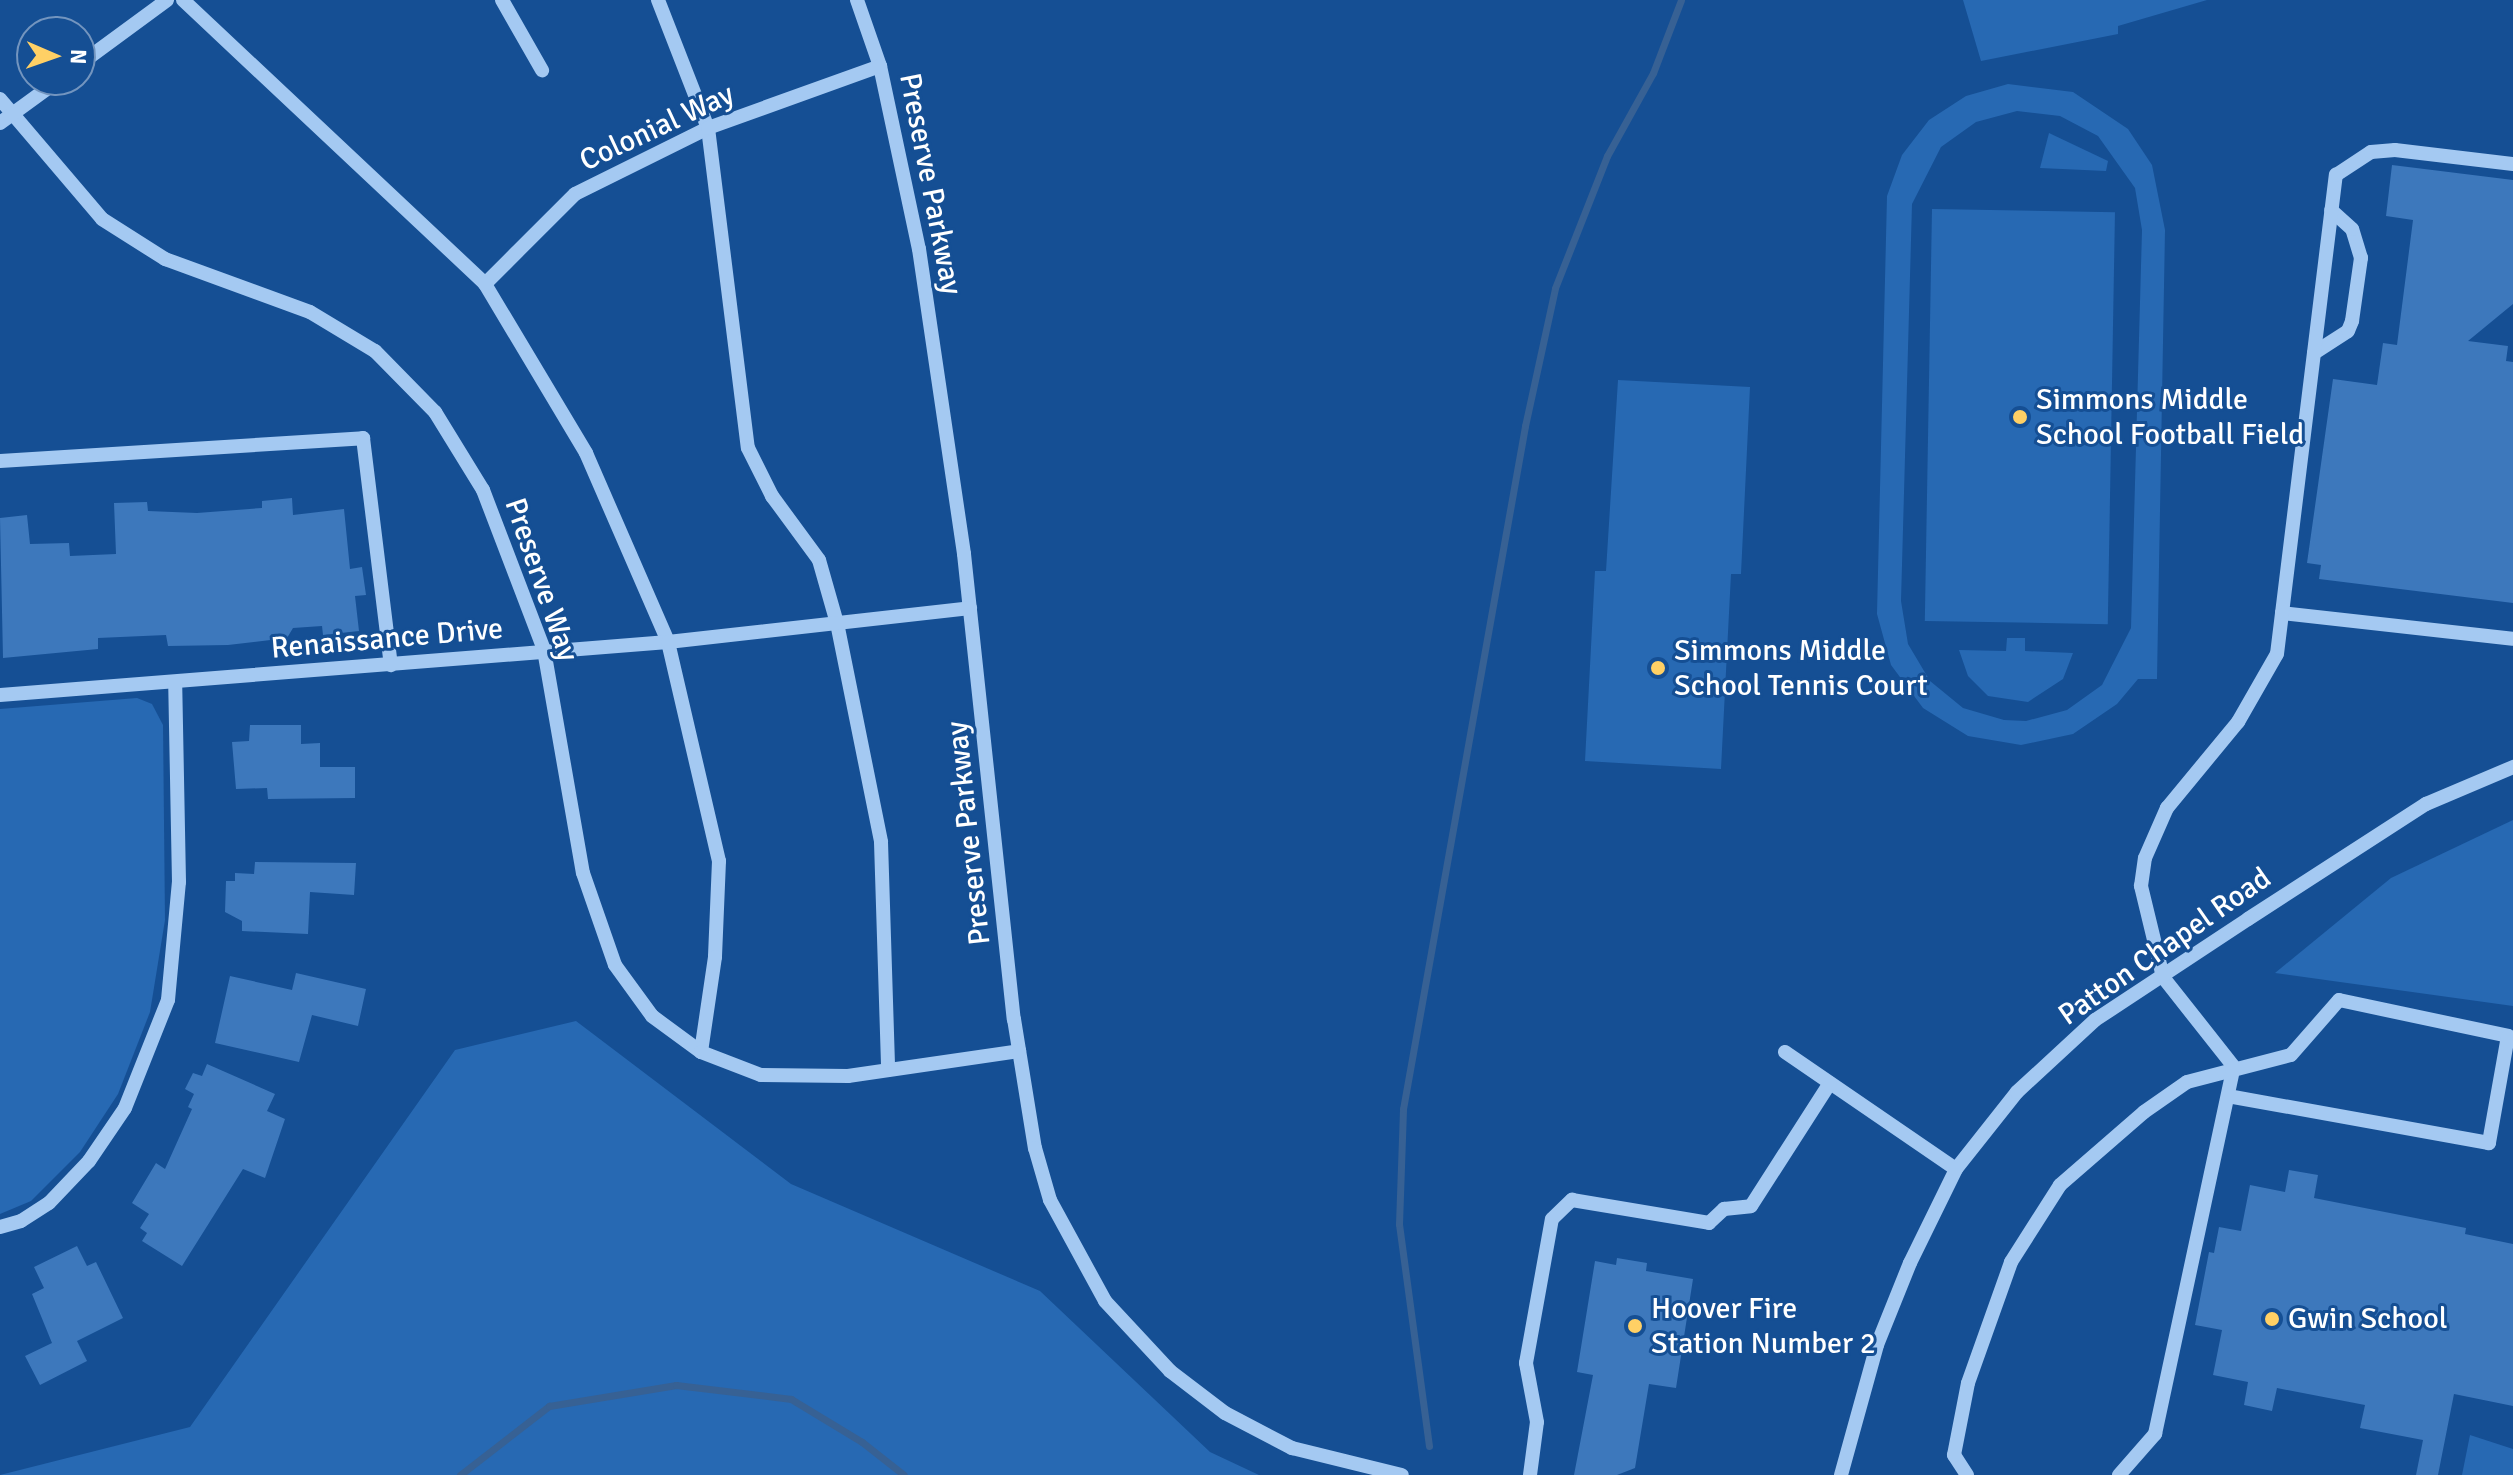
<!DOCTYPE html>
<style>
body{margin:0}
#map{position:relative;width:2513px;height:1475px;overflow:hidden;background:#154f94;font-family:Signika,sans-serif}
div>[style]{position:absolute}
.green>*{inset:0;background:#2769b3;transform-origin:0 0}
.stream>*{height:7px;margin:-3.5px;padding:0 3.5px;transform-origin:3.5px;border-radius:3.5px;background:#376194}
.building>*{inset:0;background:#3d78bc}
.minor>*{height:14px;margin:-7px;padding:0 7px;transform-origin:7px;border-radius:7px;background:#a4c9f2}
.dots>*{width:22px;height:22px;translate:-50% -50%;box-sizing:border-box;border:4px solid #154f94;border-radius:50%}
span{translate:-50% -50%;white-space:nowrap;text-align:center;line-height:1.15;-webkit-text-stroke:6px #154f94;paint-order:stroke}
.street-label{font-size:30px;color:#fff}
.poi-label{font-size:30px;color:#fff}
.left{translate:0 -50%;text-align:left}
.north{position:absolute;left:16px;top:16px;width:80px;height:80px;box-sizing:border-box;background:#154f94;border:2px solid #7395bf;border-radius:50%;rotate:92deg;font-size:22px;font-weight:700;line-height:32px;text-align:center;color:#fff}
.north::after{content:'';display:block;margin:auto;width:28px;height:36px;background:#ffd065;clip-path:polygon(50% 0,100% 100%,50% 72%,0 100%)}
</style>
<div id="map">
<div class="green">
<div style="clip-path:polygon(1963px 0,2207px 0,2118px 26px,2118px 34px,1981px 61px)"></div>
<div style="clip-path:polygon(evenodd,2008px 84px,2073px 92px,2128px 129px,2152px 165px,2165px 230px,2157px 679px,2138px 679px,2117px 704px,2073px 734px,2021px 745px,1968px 736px,1923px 708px,1891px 665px,1877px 614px,1887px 196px,1902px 155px,1929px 120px,1966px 96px,2008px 84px,2017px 111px,2060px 116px,2098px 136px,2135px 188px,2142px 230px,2131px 628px,2102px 685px,2067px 710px,2026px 721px,2004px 720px,1963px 708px,1930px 681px,1908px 644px,1901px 601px,1912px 204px,1941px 147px,1976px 122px,2017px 111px)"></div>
<div style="clip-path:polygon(2049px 133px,2108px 161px,2106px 171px,2040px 168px)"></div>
<div style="left:1932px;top:209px;width:183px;height:412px;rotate:1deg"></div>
<div style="clip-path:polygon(1618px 380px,1750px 387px,1741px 574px,1731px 574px,1721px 769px,1585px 761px,1595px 571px,1606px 571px)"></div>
<div style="clip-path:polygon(2007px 638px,2025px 638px,2025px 651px,2073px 653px,2063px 679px,2028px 702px,1988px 696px,1968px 676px,1959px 650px,2006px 651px)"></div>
<div style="clip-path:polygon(137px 698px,152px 704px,163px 725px,165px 920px,150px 1012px,118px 1094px,80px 1152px,31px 1201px,0 1214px,0 709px)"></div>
<div style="clip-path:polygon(2513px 820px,2513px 1006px,2275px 973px,2391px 878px)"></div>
<div style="clip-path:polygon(576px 1021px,791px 1184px,1040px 1291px,1210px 1452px,1259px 1475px,0 1475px,190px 1427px,455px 1050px)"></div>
<div style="clip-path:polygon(2470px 1435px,2513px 1449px,2513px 1475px,2462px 1475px)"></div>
</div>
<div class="stream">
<div style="left:1429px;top:1446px;width:224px;rotate:-97.7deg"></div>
<div style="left:1399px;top:1224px;width:115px;rotate:-88deg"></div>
<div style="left:1403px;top:1109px;width:694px;rotate:-79.87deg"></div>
<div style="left:1525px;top:426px;width:141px;rotate:-77.7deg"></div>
<div style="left:1555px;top:288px;width:142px;rotate:-68.5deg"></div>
<div style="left:1607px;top:156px;width:95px;rotate:-61deg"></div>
<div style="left:1653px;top:73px;width:78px;rotate:-69deg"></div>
<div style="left:460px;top:1475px;width:113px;rotate:-37.8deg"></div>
<div style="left:549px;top:1406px;width:129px;rotate:-9.4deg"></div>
<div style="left:676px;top:1385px;width:116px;rotate:6.9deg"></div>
<div style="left:791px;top:1399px;width:83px;rotate:31.2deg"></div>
<div style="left:862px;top:1442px;width:53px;rotate:38.2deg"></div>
</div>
<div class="building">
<div style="clip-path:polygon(2392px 165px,2513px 180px,2513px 304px,2468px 341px,2508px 346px,2506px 361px,2513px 362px,2513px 603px,2319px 579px,2321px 565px,2307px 563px,2333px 379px,2377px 385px,2383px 343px,2397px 345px,2413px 220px,2386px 216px)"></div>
<div style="clip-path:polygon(292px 498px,293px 515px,344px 509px,350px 569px,362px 567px,366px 595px,355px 596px,359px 631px,323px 635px,322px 626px,293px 628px,287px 638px,228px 645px,168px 646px,166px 635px,98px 638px,98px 649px,3px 658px,0 518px,27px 515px,30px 544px,69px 543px,70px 556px,116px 554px,114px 503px,147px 502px,148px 511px,197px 513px,262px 508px,262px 501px)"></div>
<div style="clip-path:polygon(250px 725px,301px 725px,301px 744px,320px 743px,320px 767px,355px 767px,355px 798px,268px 799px,267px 788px,236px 789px,232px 742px,249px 741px)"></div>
<div style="clip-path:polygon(255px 862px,356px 863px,354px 895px,310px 892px,308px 934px,242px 931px,242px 921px,225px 912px,226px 881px,235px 881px,235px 873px,254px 874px)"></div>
<div style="clip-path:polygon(296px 973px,366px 989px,358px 1026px,312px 1015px,299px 1062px,215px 1043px,230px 976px,292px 990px)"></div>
<div style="clip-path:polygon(207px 1064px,275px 1094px,267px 1111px,285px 1119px,265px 1178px,243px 1169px,182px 1266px,142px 1241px,147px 1233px,140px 1228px,149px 1214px,132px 1203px,156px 1163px,165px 1169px,192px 1109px,188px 1107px,194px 1094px,185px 1089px,193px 1073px,202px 1076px)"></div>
<div style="clip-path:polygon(2289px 1170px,2318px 1175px,2314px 1198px,2466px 1228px,2465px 1234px,2513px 1244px,2513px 1406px,2454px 1394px,2438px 1475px,2416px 1475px,2423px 1440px,2360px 1428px,2365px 1405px,2277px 1388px,2272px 1411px,2244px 1405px,2248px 1382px,2213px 1375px,2222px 1330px,2195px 1325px,2209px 1252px,2214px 1253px,2219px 1227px,2241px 1231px,2250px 1185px,2285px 1192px)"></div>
<div style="clip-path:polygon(77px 1246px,87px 1266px,96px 1262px,123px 1318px,77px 1341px,87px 1361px,40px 1385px,25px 1356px,52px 1343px,32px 1294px,44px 1288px,34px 1267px)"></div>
<div style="clip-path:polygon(1617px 1258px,1647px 1263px,1646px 1271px,1693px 1279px,1676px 1388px,1649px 1384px,1635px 1468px,1617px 1475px,1574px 1475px,1593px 1375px,1577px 1372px,1595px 1261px,1616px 1265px)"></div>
</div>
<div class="minor">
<div style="left:183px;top:0;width:415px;rotate:43.2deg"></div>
<div style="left:485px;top:284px;width:197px;rotate:59.1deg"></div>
<div style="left:586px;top:453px;width:206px;rotate:66.5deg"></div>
<div style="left:668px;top:642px;width:225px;rotate:76.9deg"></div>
<div style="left:719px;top:861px;width:96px;rotate:92.4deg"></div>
<div style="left:715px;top:957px;width:96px;rotate:98.4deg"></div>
<div style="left:502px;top:0;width:81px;rotate:60.3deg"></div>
<div style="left:658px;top:0;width:137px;rotate:68.7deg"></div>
<div style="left:708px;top:128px;width:322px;rotate:82.9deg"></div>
<div style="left:748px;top:448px;width:54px;rotate:63.4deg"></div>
<div style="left:772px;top:496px;width:79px;rotate:53.7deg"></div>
<div style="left:819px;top:560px;width:66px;rotate:74.1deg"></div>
<div style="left:837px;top:623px;width:223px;rotate:78.6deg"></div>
<div style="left:881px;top:842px;width:228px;rotate:88.2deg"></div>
<div style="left:857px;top:0;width:70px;rotate:70.8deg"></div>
<div style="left:880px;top:66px;width:187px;rotate:78deg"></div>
<div style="left:919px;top:249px;width:308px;rotate:81.6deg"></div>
<div style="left:964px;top:554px;width:468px;rotate:83.9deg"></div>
<div style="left:1014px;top:1019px;width:131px;rotate:80.8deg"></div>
<div style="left:1035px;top:1148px;width:54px;rotate:73.9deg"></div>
<div style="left:1050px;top:1200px;width:115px;rotate:61.4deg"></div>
<div style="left:1105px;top:1301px;width:96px;rotate:47.1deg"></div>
<div style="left:1170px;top:1371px;width:69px;rotate:37.4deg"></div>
<div style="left:1225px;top:1413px;width:76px;rotate:27.6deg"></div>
<div style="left:1292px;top:1448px;width:113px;rotate:13.8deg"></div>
<div style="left:80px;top:64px;width:108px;rotate:-36.3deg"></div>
<div style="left:0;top:99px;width:157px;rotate:49.6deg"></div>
<div style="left:102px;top:219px;width:75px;rotate:32.4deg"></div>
<div style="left:165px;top:259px;width:154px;rotate:20.1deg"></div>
<div style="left:310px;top:312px;width:76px;rotate:31deg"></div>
<div style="left:375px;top:351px;width:86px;rotate:45.5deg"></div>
<div style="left:435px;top:412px;width:92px;rotate:58.4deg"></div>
<div style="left:483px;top:490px;width:171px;rotate:69.1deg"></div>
<div style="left:544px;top:650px;width:226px;rotate:80.1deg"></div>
<div style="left:583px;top:873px;width:97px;rotate:70.8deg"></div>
<div style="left:615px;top:965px;width:63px;rotate:54deg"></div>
<div style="left:652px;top:1016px;width:61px;rotate:36.3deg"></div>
<div style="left:701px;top:1052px;width:64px;rotate:21deg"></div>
<div style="left:761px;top:1075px;width:87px;rotate:0.7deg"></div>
<div style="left:848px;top:1076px;width:173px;rotate:-8.3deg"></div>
<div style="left:0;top:123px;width:73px;rotate:-36.1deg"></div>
<div style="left:485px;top:284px;width:127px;rotate:-45deg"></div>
<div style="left:575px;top:194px;width:148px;rotate:-26.4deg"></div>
<div style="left:708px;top:128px;width:183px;rotate:-19.8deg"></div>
<div style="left:2314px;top:353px;width:40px;rotate:-32.9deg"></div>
<div style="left:2348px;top:331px;width:11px;rotate:-68deg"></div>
<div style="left:2352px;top:321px;width:64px;rotate:-81.9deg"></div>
<div style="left:2361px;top:258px;width:30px;rotate:-107deg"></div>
<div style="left:2352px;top:229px;width:28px;rotate:-138deg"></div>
<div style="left:0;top:461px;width:364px;rotate:-3.6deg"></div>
<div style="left:363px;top:438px;width:229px;rotate:83deg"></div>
<div style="left:2282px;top:613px;width:232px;rotate:6.4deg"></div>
<div style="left:0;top:695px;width:670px;rotate:-4.54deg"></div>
<div style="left:668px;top:642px;width:304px;rotate:-6.4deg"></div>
<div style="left:1785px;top:1052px;width:207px;rotate:34.4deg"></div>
<div style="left:2234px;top:1067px;width:115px;rotate:-128.3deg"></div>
<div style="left:2163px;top:977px;width:94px;rotate:-103.6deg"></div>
<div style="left:2141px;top:886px;width:28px;rotate:-82deg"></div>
<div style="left:2145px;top:858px;width:55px;rotate:-66.3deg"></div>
<div style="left:2167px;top:808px;width:112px;rotate:-50.5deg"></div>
<div style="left:2238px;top:722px;width:78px;rotate:-60.2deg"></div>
<div style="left:2277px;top:654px;width:483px;rotate:-83deg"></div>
<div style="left:2336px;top:175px;width:42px;rotate:-33.3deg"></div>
<div style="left:2371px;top:152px;width:24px;rotate:-5deg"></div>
<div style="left:2395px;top:150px;width:119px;rotate:6.8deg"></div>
<div style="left:0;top:1227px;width:22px;rotate:-16deg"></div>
<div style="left:21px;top:1221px;width:33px;rotate:-33deg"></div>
<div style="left:49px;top:1203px;width:58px;rotate:-46.4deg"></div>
<div style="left:89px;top:1161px;width:64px;rotate:-55.8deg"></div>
<div style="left:125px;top:1108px;width:116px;rotate:-68.3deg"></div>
<div style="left:168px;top:1000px;width:119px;rotate:-84.7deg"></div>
<div style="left:179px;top:882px;width:200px;rotate:-91.1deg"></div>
<div style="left:1530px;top:1475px;width:53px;rotate:-82.5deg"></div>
<div style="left:1537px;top:1422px;width:60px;rotate:-100.6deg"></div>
<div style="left:1526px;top:1363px;width:146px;rotate:-79.8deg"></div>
<div style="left:1552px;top:1219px;width:28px;rotate:-44deg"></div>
<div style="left:1572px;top:1200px;width:139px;rotate:9.5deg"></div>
<div style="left:1709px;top:1223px;width:21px;rotate:-43deg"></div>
<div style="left:1724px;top:1209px;width:27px;rotate:-6deg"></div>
<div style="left:1751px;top:1206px;width:146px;rotate:-57.3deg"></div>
<div style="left:1841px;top:1475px;width:135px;rotate:-74.5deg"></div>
<div style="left:1877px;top:1345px;width:88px;rotate:-68.1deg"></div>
<div style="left:1910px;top:1263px;width:105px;rotate:-63.9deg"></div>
<div style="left:1956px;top:1169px;width:98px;rotate:-51.6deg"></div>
<div style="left:2017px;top:1092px;width:106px;rotate:-42.7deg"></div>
<div style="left:2095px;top:1020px;width:183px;rotate:-33.4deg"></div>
<div style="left:2248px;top:919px;width:212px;rotate:-32.9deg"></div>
<div style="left:2426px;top:804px;width:95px;rotate:-23deg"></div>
<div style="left:1967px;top:1475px;width:24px;rotate:-123deg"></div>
<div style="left:1954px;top:1455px;width:73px;rotate:-79deg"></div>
<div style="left:1968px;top:1383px;width:128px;rotate:-70.4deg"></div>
<div style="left:2011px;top:1262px;width:91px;rotate:-57.5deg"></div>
<div style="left:2060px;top:1185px;width:111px;rotate:-41deg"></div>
<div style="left:2144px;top:1112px;width:52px;rotate:-34.9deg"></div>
<div style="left:2187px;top:1082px;width:107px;rotate:-14.6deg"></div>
<div style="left:2291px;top:1055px;width:73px;rotate:-48.9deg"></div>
<div style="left:2339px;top:1000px;width:173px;rotate:12deg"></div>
<div style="left:2508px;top:1036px;width:109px;rotate:100.1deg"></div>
<div style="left:2489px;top:1143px;width:264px;rotate:-169.8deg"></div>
<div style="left:2119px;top:1475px;width:55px;rotate:-48.7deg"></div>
<div style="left:2155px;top:1434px;width:375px;rotate:-77.9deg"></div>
</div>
<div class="dots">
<div style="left:2020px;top:417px;background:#ffd065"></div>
<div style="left:1658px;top:668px;background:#ffd065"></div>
<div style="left:2272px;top:1319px;background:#ffd065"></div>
<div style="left:1635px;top:1326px;background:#ffd065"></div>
</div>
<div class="street-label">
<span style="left:657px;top:128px;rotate:-25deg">Colonial Way</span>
<span style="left:930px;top:184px;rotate:79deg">Preserve Parkway</span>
<span style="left:541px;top:580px;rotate:71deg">Preserve Way</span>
<span style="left:387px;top:639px;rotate:-5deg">Renaissance Drive</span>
<span style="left:969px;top:833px;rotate:-96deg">Preserve Parkway</span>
<span style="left:2165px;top:947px;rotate:-35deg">Patton Chapel Road</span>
</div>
<div class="poi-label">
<span class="left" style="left:2036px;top:417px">Simmons Middle<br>School Football Field</span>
<span class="left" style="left:1674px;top:668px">Simmons Middle<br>School Tennis Court</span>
<span class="left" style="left:1651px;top:1326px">Hoover Fire<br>Station Number 2</span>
<span class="left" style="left:2288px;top:1319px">Gwin School</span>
</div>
<div class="north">N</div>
</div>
